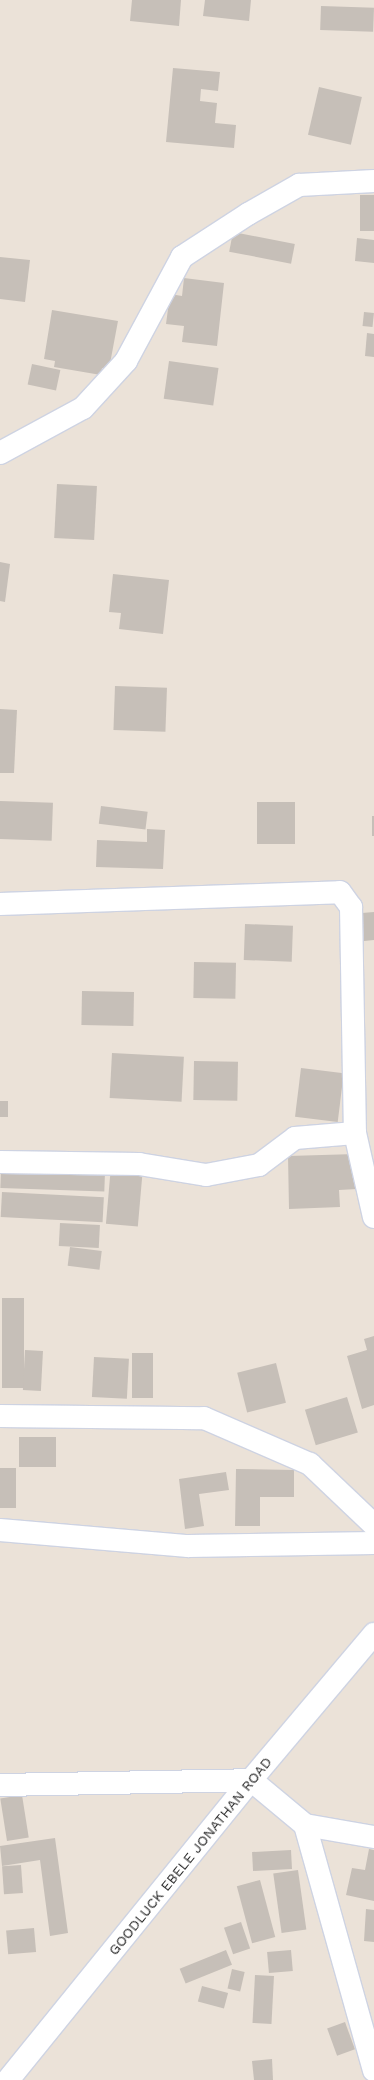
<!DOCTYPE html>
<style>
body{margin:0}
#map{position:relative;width:374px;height:2080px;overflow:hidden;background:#ebe2d8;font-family:"Work Sans",sans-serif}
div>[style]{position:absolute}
.building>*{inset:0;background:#c6bfb8;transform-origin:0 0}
.roads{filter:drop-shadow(1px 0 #ced3e2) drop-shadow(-1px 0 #ced3e2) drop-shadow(0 1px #ced3e2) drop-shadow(0 -1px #ced3e2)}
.street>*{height:22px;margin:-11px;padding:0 11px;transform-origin:11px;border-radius:11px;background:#fff}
.secondary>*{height:22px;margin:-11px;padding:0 11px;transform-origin:11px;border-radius:11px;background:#fff}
span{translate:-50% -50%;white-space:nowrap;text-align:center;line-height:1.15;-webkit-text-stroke:3px #fff;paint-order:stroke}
.street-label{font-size:14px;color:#282828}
</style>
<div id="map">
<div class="building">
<div style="clip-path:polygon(132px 0,181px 0,179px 26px,130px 21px)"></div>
<div style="clip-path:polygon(205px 0,251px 0,249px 21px,203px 16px)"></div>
<div style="left:321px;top:6px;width:53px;height:24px;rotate:2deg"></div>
<div style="clip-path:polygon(173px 68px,220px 72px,218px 91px,201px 89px,200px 101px,217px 103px,215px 123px,236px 125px,234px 148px,166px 142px)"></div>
<div style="left:319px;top:87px;width:44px;height:49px;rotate:13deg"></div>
<div style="left:360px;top:195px;width:14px;height:36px"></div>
<div style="left:233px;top:232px;width:63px;height:20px;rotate:11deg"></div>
<div style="clip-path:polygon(357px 238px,374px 240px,374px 263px,355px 261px)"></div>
<div style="clip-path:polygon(0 257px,30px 260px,25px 302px,0 299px)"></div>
<div style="clip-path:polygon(184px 278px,224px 283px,217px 346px,182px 342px,184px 326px,166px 324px,170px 294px,182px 296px)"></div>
<div style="clip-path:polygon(52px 310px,118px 321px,109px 369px,102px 368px,101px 375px,54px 367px,55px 361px,44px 359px)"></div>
<div style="left:364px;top:312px;width:10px;height:14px;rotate:6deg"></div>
<div style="clip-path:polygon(367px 333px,374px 334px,374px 357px,365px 356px)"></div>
<div style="left:169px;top:361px;width:50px;height:38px;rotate:8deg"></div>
<div style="left:32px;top:364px;width:29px;height:21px;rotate:12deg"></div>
<div style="left:57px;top:484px;width:40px;height:54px;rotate:3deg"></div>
<div style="clip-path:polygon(0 562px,10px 564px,5px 602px,0 601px)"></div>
<div style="clip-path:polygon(113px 574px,169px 580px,163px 634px,119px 629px,121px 613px,109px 612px)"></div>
<div style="left:115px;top:686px;width:52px;height:44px;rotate:2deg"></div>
<div style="clip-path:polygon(0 709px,17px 710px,14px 773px,0 773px)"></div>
<div style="left:0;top:801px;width:53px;height:38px;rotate:2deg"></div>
<div style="left:257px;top:802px;width:38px;height:42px"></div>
<div style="left:101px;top:806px;width:47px;height:18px;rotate:7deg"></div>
<div style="left:372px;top:816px;width:2px;height:20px"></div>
<div style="clip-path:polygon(147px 829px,165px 830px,163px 869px,96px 867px,97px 840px,147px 842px)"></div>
<div style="clip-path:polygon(374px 912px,374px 940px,364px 941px,362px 913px)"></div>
<div style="left:245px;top:924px;width:48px;height:36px;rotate:2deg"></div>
<div style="left:194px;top:962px;width:42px;height:36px;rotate:1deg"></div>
<div style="left:82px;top:991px;width:52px;height:34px;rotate:1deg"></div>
<div style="left:112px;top:1053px;width:72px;height:45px;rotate:3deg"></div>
<div style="left:194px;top:1061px;width:44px;height:39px;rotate:1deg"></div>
<div style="left:301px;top:1068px;width:43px;height:49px;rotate:7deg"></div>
<div style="left:0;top:1101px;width:8px;height:16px"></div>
<div style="clip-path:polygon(356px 1154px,357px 1189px,339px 1190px,340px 1207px,289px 1209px,288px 1156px)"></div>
<div style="left:111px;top:1166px;width:32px;height:58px;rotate:5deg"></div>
<div style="left:1px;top:1170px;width:104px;height:18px;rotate:2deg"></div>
<div style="left:2px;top:1192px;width:102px;height:25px;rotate:3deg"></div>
<div style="left:60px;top:1223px;width:40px;height:23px;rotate:3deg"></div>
<div style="left:70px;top:1247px;width:32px;height:19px;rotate:7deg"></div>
<div style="left:2px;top:1298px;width:22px;height:90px"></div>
<div style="clip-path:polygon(374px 1336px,374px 1405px,362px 1409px,347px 1356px,367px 1350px,364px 1339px)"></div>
<div style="left:25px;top:1350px;width:18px;height:40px;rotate:3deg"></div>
<div style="left:132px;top:1353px;width:21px;height:45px"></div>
<div style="left:94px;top:1357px;width:35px;height:40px;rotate:3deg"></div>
<div style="left:276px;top:1363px;width:41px;height:40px;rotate:76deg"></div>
<div style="left:347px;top:1397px;width:37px;height:44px;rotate:73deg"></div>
<div style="left:19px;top:1437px;width:37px;height:30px"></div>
<div style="left:0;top:1468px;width:16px;height:40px"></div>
<div style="clip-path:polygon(236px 1469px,294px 1470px,294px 1497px,260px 1497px,260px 1526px,235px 1526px)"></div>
<div style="clip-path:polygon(226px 1472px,229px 1490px,199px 1494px,204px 1526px,185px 1529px,179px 1479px)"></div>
<div style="left:22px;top:1795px;width:43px;height:22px;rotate:81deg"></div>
<div style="clip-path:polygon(55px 1838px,68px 1933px,50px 1936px,40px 1860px,2px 1866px,0 1846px)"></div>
<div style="clip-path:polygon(369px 1849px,374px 1850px,374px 1901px,346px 1895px,352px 1868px,365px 1870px)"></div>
<div style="left:291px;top:1850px;width:19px;height:39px;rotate:87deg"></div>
<div style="left:21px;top:1865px;width:28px;height:19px;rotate:86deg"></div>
<div style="left:298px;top:1870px;width:60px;height:25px;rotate:82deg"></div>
<div style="left:260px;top:1880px;width:59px;height:24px;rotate:75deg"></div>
<div style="clip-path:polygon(366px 1909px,374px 1910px,374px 1942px,364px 1941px)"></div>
<div style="left:241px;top:1922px;width:28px;height:18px;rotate:71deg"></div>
<div style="left:34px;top:1928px;width:24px;height:28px;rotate:85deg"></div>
<div style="left:226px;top:1950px;width:16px;height:50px;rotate:68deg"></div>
<div style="left:291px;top:1950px;width:21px;height:24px;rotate:85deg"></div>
<div style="left:232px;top:1969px;width:13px;height:20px;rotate:13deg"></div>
<div style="left:255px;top:1975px;width:19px;height:48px;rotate:3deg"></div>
<div style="left:202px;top:1986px;width:27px;height:16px;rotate:15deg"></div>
<div style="left:345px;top:2022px;width:29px;height:19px;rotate:70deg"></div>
<div style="clip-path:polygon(272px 2059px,273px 2080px,254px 2080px,252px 2061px)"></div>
</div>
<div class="roads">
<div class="street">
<div style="left:0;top:453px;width:94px;rotate:-28.5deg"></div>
<div style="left:83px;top:408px;width:64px;rotate:-47.5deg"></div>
<div style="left:126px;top:361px;width:118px;rotate:-61.7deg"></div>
<div style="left:182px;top:257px;width:79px;rotate:-33.1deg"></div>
<div style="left:248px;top:214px;width:59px;rotate:-29.6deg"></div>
<div style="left:299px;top:185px;width:75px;rotate:-3.1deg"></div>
<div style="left:0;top:904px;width:340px;rotate:-2deg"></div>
<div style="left:340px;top:892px;width:19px;rotate:54deg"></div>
<div style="left:351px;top:907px;width:226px;rotate:89deg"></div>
<div style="left:355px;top:1133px;width:86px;rotate:77.3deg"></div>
<div style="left:0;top:1162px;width:139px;rotate:0.8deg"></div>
<div style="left:139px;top:1164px;width:68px;rotate:9.3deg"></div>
<div style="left:206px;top:1175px;width:54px;rotate:-10.7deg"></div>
<div style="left:259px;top:1165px;width:45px;rotate:-36.9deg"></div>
<div style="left:295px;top:1138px;width:60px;rotate:-4.8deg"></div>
<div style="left:0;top:1416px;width:204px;rotate:0.6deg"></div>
<div style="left:204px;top:1418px;width:116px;rotate:23.5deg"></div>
<div style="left:310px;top:1464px;width:88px;rotate:43.6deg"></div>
<div style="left:0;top:1530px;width:189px;rotate:4.9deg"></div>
<div style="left:188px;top:1546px;width:186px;rotate:-0.9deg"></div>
<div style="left:0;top:1785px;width:251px;rotate:-1.1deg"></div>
<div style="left:251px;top:1780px;width:70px;rotate:39.8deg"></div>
<div style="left:305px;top:1825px;width:70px;rotate:9.9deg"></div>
<div style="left:305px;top:1825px;width:255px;rotate:74.3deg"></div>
</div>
<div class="secondary">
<div style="left:8px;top:2080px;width:386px;rotate:-51deg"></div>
<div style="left:251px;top:1780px;width:191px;rotate:-49.9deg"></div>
</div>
</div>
<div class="street-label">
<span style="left:190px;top:1856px;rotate:-51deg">GOODLUCK EBELE JONATHAN ROAD</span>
</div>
</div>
